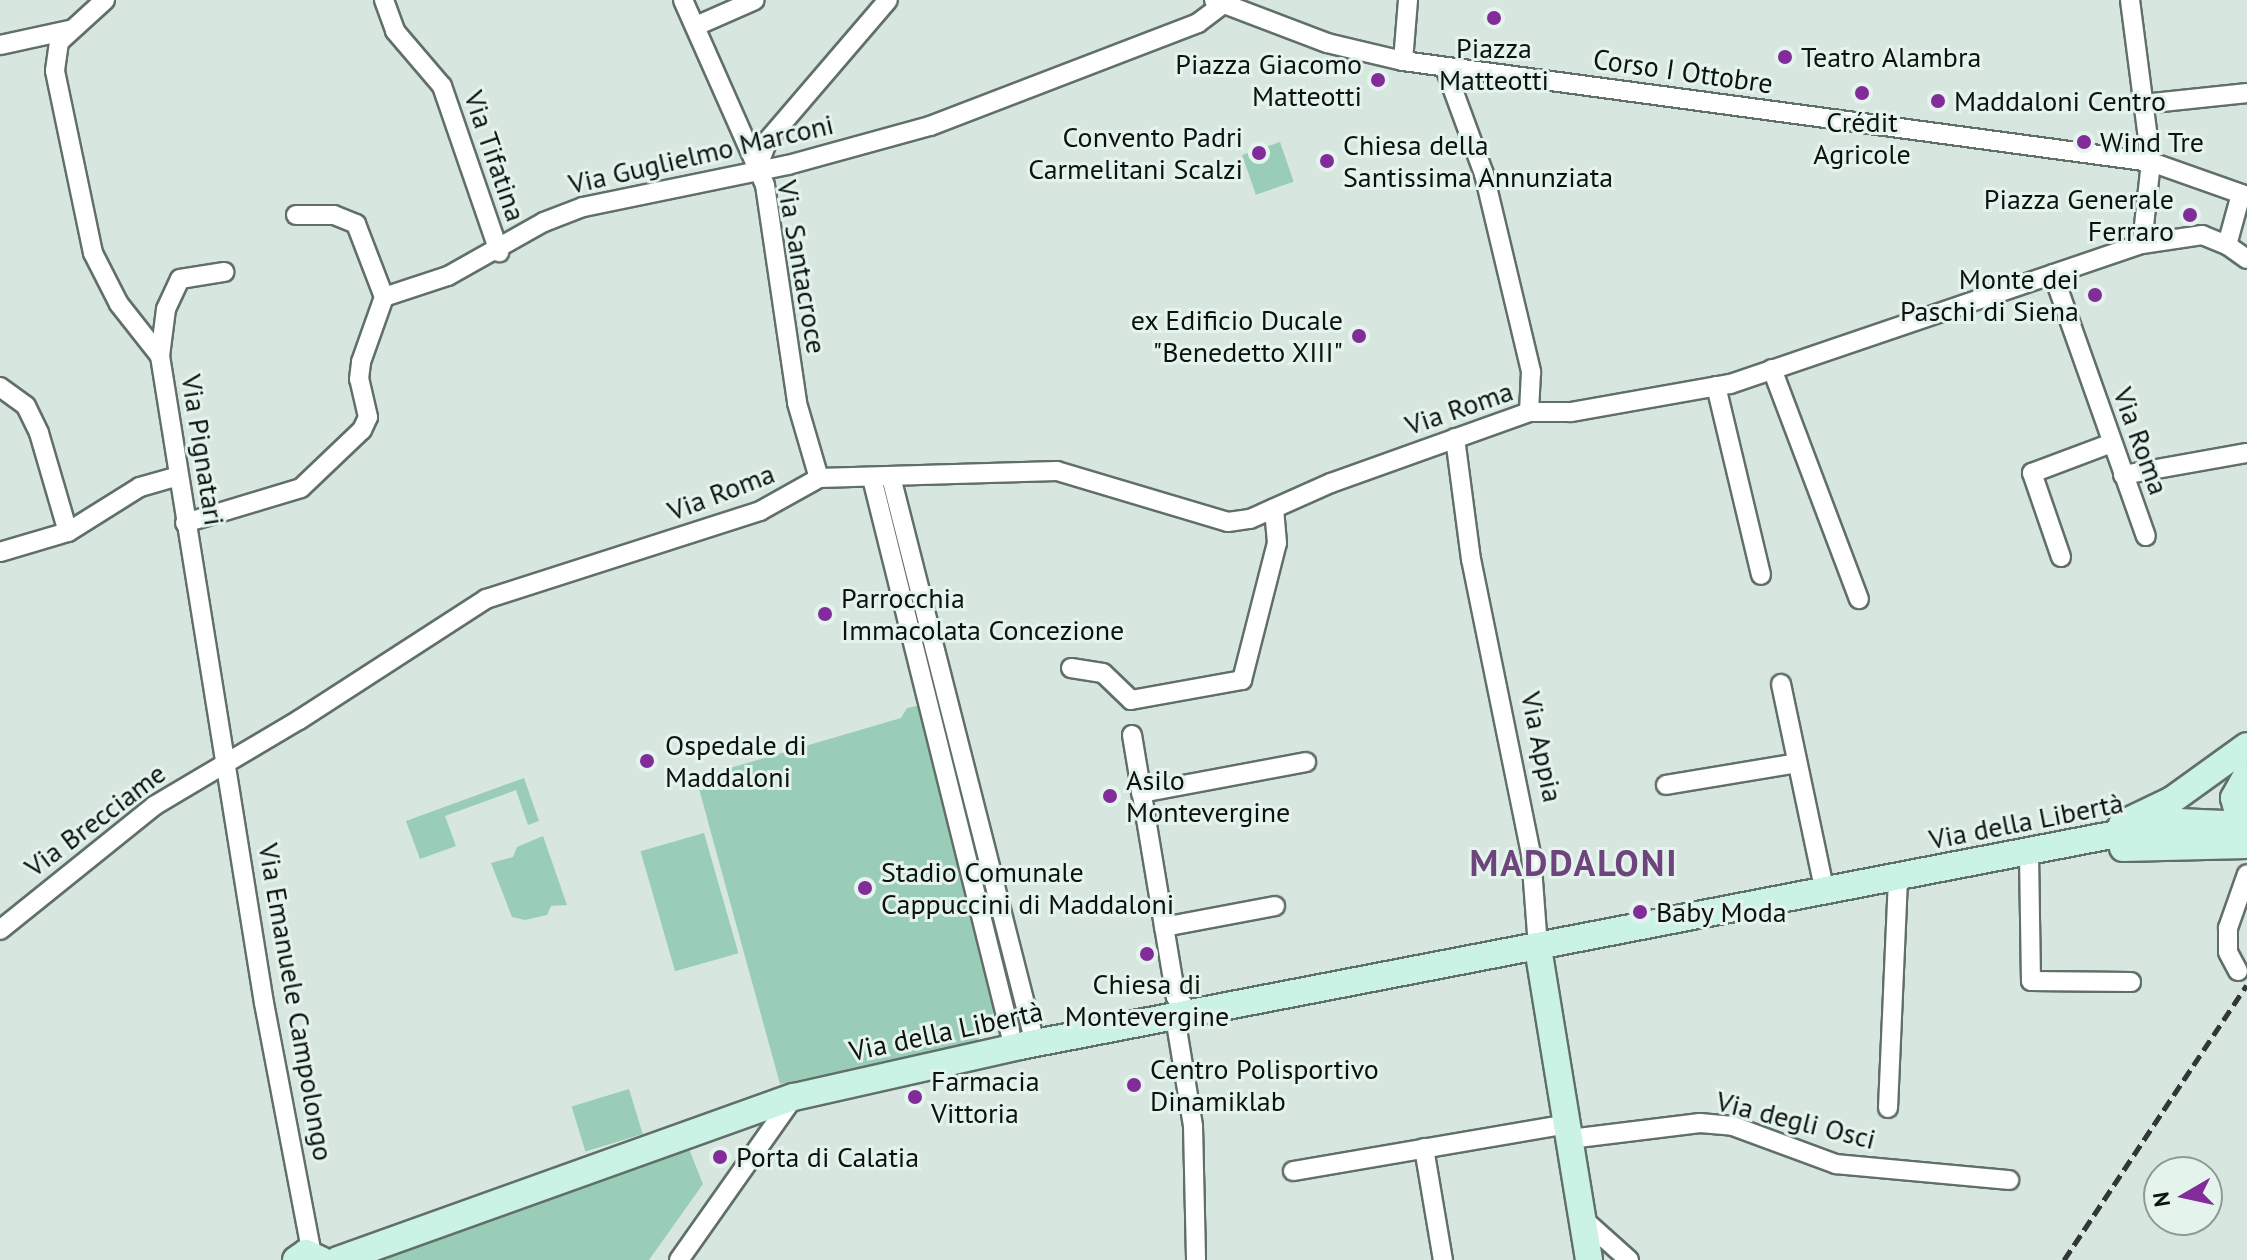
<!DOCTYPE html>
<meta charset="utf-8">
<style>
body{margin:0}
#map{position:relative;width:2247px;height:1260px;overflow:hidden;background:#d7e7e0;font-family:"PT Sans",sans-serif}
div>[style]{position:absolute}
.green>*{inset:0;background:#99cdb8;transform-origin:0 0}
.roads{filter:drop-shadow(2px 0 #616f69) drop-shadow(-2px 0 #616f69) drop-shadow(0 2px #616f69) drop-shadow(0 -2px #616f69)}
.street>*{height:18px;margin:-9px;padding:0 9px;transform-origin:9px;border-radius:9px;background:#fff}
.secondary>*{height:26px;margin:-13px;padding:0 13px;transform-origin:13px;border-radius:13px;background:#caf3e6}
.rail>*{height:5px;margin-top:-2.5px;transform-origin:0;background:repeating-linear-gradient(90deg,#303734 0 12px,transparent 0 18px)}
.dots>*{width:22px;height:22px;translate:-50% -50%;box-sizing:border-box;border:4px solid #e4f4ed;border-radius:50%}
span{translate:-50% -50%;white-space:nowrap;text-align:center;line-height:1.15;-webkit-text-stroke:6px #e4f4ed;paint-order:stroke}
.poi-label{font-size:28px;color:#0d1210}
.left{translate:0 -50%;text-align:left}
.right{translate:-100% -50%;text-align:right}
.street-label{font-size:28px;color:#0d1210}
.district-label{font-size:36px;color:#6e447c;font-weight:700;letter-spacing:2px}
.north{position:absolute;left:2143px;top:1156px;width:80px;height:80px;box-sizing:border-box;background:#e4f4ed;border:2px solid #8e9a95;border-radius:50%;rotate:261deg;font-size:22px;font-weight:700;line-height:32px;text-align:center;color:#0d1210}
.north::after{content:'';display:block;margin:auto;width:28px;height:36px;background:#822c9a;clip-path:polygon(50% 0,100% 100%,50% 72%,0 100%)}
</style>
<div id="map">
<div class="green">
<div style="left:1280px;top:142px;width:42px;height:40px;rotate:71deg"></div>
<div style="clip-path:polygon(921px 705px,998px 1004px,975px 1045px,780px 1084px,696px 778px,901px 718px,907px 708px)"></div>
<div style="clip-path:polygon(524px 778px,539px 821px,528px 825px,516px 790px,445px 816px,456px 846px,420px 859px,406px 821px)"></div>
<div style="left:704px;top:833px;width:125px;height:66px;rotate:74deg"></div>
<div style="clip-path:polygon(543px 836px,567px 905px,551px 906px,547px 915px,525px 920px,512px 917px,491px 863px,513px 857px,517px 847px)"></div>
<div style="left:629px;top:1089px;width:47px;height:60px;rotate:73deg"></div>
<div style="clip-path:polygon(689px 1149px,703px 1184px,649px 1260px,373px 1260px)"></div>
</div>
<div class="roads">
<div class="street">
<div style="left:105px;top:0;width:62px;rotate:137.6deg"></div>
<div style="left:59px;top:42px;width:29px;rotate:98deg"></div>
<div style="left:55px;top:71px;width:186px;rotate:78.2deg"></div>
<div style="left:93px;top:253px;width:57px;rotate:63deg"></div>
<div style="left:119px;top:304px;width:66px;rotate:51.7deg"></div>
<div style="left:160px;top:356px;width:655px;rotate:80.87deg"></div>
<div style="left:264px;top:1003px;width:256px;rotate:79.2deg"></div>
<div style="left:384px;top:0;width:33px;rotate:70deg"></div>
<div style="left:395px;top:31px;width:72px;rotate:49.5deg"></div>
<div style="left:442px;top:86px;width:176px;rotate:71deg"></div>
<div style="left:683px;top:0;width:202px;rotate:66.1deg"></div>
<div style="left:765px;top:185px;width:220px;rotate:81.6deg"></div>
<div style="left:797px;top:403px;width:78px;rotate:73.7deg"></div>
<div style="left:1214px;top:0;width:121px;rotate:20.8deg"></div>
<div style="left:1327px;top:43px;width:78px;rotate:13.3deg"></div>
<div style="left:1403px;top:61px;width:755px;rotate:7.69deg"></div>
<div style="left:2151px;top:162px;width:102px;rotate:19.5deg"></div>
<div style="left:2130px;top:0;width:163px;rotate:82.6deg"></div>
<div style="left:2151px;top:162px;width:82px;rotate:96.3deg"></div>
<div style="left:2142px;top:244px;width:61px;rotate:-8.5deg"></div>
<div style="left:2202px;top:235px;width:27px;rotate:22deg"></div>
<div style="left:2227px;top:245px;width:53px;rotate:-74.6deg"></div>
<div style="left:696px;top:26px;width:64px;rotate:-23.8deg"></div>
<div style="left:0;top:45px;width:71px;rotate:-12.3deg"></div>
<div style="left:1403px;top:61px;width:61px;rotate:-85.3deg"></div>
<div style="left:1445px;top:68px;width:113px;rotate:69.8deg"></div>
<div style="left:1484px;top:174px;width:204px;rotate:76.6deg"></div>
<div style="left:1531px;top:372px;width:40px;rotate:92.9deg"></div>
<div style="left:2143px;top:104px;width:105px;rotate:-6deg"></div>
<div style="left:756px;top:171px;width:33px;rotate:-69deg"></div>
<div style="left:768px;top:140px;width:184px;rotate:-49.4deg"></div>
<div style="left:296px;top:215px;width:38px"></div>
<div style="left:334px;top:215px;width:24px;rotate:22deg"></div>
<div style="left:356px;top:224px;width:78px;rotate:69deg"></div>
<div style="left:2227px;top:245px;width:24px;rotate:35deg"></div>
<div style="left:2053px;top:274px;width:278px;rotate:70.5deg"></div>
<div style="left:160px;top:356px;width:47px;rotate:-82.7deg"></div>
<div style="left:166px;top:309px;width:33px;rotate:-65deg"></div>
<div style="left:180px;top:279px;width:45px;rotate:-9deg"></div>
<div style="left:1772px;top:369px;width:246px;rotate:69.3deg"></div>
<div style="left:1716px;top:386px;width:194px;rotate:76.6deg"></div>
<div style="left:0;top:387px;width:32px;rotate:36deg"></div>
<div style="left:26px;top:406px;width:30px;rotate:64deg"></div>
<div style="left:39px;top:433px;width:103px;rotate:73.7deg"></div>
<div style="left:1455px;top:438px;width:122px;rotate:82.5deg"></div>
<div style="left:1471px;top:559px;width:301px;rotate:78.5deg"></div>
<div style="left:1531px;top:854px;width:94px;rotate:85.7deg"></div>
<div style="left:2123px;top:475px;width:126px;rotate:-10.1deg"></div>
<div style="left:891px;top:477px;width:584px;rotate:75.73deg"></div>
<div style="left:872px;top:478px;width:587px;rotate:76.01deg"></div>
<div style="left:185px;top:523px;width:121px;rotate:-16.8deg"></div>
<div style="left:301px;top:488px;width:84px;rotate:-43.6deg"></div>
<div style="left:362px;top:430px;width:14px;rotate:-65deg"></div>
<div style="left:368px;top:417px;width:39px;rotate:-103deg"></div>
<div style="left:359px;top:379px;width:17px;rotate:-83deg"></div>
<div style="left:361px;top:362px;width:69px;rotate:-70.5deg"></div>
<div style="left:384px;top:297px;width:67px;rotate:-18.2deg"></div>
<div style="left:448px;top:276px;width:110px;rotate:-29.4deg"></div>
<div style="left:544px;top:222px;width:42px;rotate:-21deg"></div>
<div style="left:583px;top:207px;width:209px;rotate:-11.6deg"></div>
<div style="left:788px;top:165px;width:147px;rotate:-15.4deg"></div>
<div style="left:930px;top:126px;width:287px;rotate:-21deg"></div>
<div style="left:1198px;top:23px;width:31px;rotate:-37deg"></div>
<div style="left:0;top:552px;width:71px;rotate:-16.4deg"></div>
<div style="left:68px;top:532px;width:85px;rotate:-32deg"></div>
<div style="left:140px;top:487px;width:37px;rotate:-16deg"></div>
<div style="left:2061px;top:557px;width:89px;rotate:-109deg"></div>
<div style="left:2032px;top:473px;width:85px;rotate:-20.6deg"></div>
<div style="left:1071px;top:668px;width:32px;rotate:9deg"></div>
<div style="left:1103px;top:673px;width:39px;rotate:44deg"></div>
<div style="left:1131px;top:700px;width:113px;rotate:-10.2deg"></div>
<div style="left:1242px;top:680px;width:141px;rotate:-75.7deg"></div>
<div style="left:1277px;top:543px;width:35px;rotate:-95deg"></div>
<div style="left:1781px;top:684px;width:214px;rotate:78.1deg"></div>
<div style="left:1132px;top:735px;width:266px;rotate:80.5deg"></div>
<div style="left:1176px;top:997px;width:23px;rotate:47deg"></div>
<div style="left:1666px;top:785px;width:133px;rotate:-9.5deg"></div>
<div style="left:1141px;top:793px;width:168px;rotate:-10.6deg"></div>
<div style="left:2029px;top:854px;width:127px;rotate:89.1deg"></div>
<div style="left:2031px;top:981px;width:100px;rotate:0.6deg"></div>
<div style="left:1164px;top:927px;width:113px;rotate:-10.7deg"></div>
<div style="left:0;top:930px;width:198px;rotate:-38.8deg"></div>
<div style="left:154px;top:806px;width:169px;rotate:-30.7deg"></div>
<div style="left:299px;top:720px;width:223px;rotate:-32.9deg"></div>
<div style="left:486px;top:599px;width:288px;rotate:-17.8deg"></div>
<div style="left:760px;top:511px;width:68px;rotate:-29.2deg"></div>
<div style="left:819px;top:478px;width:238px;rotate:-1.7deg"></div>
<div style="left:1057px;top:471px;width:178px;rotate:16.6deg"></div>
<div style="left:1228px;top:522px;width:22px;rotate:-8deg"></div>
<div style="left:1250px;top:519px;width:89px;rotate:-24deg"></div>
<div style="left:1331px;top:483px;width:210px;rotate:-19.7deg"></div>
<div style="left:1529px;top:412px;width:42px"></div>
<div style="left:1571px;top:412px;width:161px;rotate:-10deg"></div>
<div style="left:1730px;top:384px;width:435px;rotate:-18.8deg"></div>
<div style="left:2238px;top:971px;width:21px;rotate:-118deg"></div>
<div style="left:2228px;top:952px;width:24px;rotate:-90deg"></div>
<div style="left:2228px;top:928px;width:57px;rotate:-70.6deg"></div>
<div style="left:1175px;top:1017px;width:110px;rotate:80.6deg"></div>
<div style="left:1193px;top:1126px;width:134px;rotate:88.7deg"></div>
<div style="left:1888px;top:1108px;width:229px;rotate:-87.5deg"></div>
<div style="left:1570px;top:1139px;width:131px;rotate:-7deg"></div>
<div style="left:1700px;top:1123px;width:33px;rotate:5deg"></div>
<div style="left:1733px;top:1126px;width:110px;rotate:20.3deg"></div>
<div style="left:1836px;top:1164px;width:174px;rotate:5.3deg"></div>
<div style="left:1424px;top:1148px;width:114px;rotate:80.4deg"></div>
<div style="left:1293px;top:1171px;width:278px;rotate:-9.7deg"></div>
<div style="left:1582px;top:1218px;width:63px;rotate:41.8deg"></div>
<div style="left:679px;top:1260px;width:199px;rotate:-54.8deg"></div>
</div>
<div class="secondary">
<div style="left:2122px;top:824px;width:55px;rotate:-25.6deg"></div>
<div style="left:2172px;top:800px;width:92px;rotate:-35.8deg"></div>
<div style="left:2241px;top:824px;width:27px;rotate:-105deg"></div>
<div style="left:2234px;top:798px;width:26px;rotate:-61deg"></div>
<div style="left:2123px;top:848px;width:124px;rotate:-1.4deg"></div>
<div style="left:1538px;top:948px;width:316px;rotate:80.7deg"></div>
<div style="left:296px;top:1260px;width:12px;rotate:-35deg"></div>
<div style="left:306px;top:1253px;width:17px;rotate:25deg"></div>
<div style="left:338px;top:1260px;width:484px;rotate:-19.7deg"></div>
<div style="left:794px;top:1097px;width:232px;rotate:-12.7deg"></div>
<div style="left:1020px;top:1046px;width:1180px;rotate:-10.94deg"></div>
<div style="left:2179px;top:822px;width:68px;rotate:2.5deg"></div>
</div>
</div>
<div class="rail">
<div style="left:2064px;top:1260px;width:330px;rotate:-56.4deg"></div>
</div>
<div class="dots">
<div style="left:1494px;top:18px;background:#822c9a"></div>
<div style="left:1785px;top:57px;background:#822c9a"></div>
<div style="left:1378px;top:80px;background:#822c9a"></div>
<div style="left:1862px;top:93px;background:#822c9a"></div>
<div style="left:1938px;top:101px;background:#822c9a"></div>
<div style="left:2084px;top:142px;background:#822c9a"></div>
<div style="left:1259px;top:153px;background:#822c9a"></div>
<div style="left:1327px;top:161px;background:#822c9a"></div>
<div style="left:2190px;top:215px;background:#822c9a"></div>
<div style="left:2095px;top:295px;background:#822c9a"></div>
<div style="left:1359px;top:336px;background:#822c9a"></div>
<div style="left:825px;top:614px;background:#822c9a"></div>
<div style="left:647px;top:761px;background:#822c9a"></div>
<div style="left:1110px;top:796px;background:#822c9a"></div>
<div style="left:865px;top:888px;background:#822c9a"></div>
<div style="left:1640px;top:912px;background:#822c9a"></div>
<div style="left:1147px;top:954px;background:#822c9a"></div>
<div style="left:1134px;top:1085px;background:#822c9a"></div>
<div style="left:915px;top:1097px;background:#822c9a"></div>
<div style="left:720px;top:1157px;background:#822c9a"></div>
</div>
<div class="poi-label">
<span style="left:1494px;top:64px">Piazza<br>Matteotti</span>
<span class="left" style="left:1801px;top:57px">Teatro Alambra</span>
<span class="right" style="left:1362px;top:80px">Piazza Giacomo<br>Matteotti</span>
<span class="left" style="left:1954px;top:101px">Maddaloni Centro</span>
<span style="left:1862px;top:138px">Crédit<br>Agricole</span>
<span class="right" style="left:1243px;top:153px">Convento Padri<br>Carmelitani Scalzi</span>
<span class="left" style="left:2100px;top:142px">Wind Tre</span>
<span class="left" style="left:1343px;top:161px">Chiesa della<br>Santissima Annunziata</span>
<span class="right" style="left:2174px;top:215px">Piazza Generale<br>Ferraro</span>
<span class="right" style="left:2079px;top:295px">Monte dei<br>Paschi di Siena</span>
<span class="right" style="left:1343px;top:336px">ex Edificio Ducale<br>"Benedetto XIII"</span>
<span class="left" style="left:841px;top:614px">Parrocchia<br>Immacolata Concezione</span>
<span class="left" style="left:665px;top:761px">Ospedale di<br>Maddaloni</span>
<span class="left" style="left:1126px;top:796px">Asilo<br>Montevergine</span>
<span class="left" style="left:881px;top:888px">Stadio Comunale<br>Cappuccini di Maddaloni</span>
<span class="left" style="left:1656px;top:912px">Baby Moda</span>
<span style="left:1147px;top:1000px">Chiesa di<br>Montevergine</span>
<span class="left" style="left:1150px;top:1085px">Centro Polisportivo<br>Dinamiklab</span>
<span class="left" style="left:931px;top:1097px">Farmacia<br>Vittoria</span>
<span class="left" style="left:736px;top:1157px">Porta di Calatia</span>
</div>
<div class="street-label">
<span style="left:1683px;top:71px;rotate:8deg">Corso I Ottobre</span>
<span style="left:701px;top:154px;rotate:-13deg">Via Guglielmo Marconi</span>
<span style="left:495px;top:156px;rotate:71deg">Via Tifatina</span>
<span style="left:802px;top:267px;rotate:80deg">Via Santacroce</span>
<span style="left:1459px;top:408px;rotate:-19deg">Via Roma</span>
<span style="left:2141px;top:441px;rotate:70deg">Via Roma</span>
<span style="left:203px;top:450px;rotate:81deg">Via Pignatari</span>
<span style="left:721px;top:492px;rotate:-21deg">Via Roma</span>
<span style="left:1542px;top:747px;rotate:78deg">Via Appia</span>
<span style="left:95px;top:820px;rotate:-37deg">Via Brecciame</span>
<span style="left:2026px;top:821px;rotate:-11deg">Via della Libertà</span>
<span style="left:296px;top:1002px;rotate:80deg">Via Emanuele Campolongo</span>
<span style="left:946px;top:1031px;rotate:-12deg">Via della Libertà</span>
<span style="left:1796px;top:1120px;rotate:14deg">Via degli Osci</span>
</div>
<div class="district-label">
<span style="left:1574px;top:863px">MADDALONI</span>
</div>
<div class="north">N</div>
</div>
